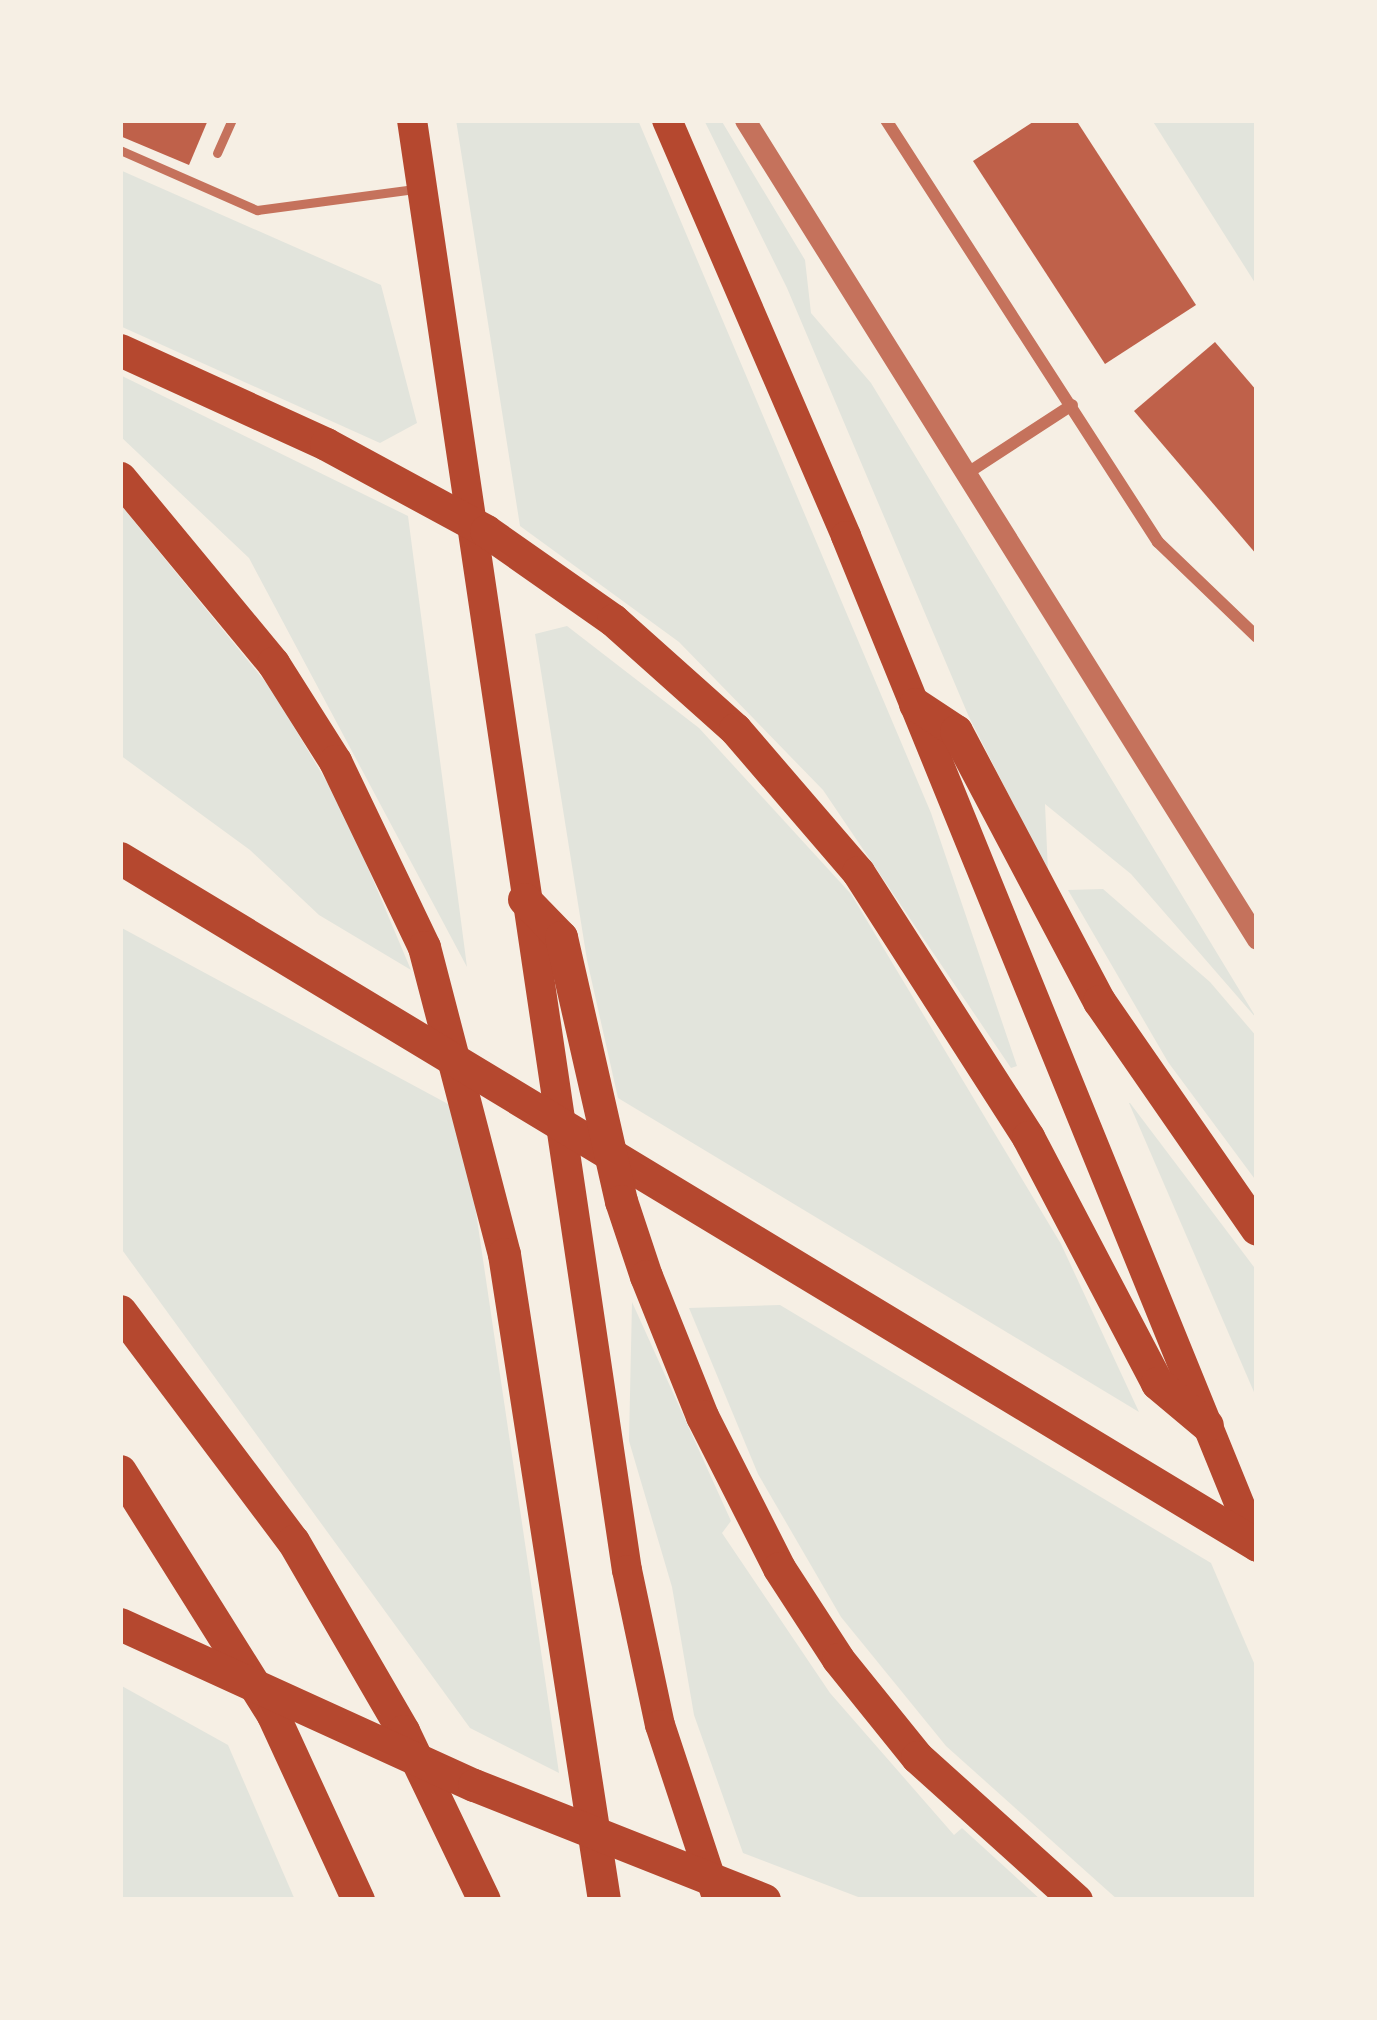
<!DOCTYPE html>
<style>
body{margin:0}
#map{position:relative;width:1377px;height:2020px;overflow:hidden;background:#f6efe4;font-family:Quicksand,sans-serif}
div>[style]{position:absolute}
.green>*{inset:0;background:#e2e4dc}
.building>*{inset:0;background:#bf614a}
.service>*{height:9px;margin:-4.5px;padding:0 4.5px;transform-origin:4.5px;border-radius:4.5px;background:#c5725c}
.minor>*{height:12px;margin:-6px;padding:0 6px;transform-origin:6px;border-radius:6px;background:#c5725c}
.tertiary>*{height:21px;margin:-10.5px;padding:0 10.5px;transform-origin:10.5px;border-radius:10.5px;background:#c5725c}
.trunk>*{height:30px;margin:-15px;padding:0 15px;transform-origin:15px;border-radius:15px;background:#b5482f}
.motorway>*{height:33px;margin:-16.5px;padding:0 16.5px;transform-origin:16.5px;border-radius:16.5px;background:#b5482f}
span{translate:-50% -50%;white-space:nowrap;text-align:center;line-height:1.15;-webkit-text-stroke:10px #f6efe4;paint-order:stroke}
.frame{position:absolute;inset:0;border:123px solid #f6efe4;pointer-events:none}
</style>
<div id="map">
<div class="green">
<div style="clip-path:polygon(456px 120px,638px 120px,931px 813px,1017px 1066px,1011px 1068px,823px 790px,679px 642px,520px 526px)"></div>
<div style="clip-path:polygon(704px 120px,721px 120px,805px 260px,811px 313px,871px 383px,1257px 1019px,1131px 874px,1045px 804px,1048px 872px,969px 717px,787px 288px)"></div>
<div style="clip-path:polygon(1152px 120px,1257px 120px,1257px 286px)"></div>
<div style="clip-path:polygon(120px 170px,381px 285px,417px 423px,380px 443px,120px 326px)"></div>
<div style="clip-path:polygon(120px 375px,408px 516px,467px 967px,249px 558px,120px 436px)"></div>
<div style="clip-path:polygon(120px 504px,272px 690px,344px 811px,411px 970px,319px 915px,250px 850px,120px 755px)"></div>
<div style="clip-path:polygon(567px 626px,699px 728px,851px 894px,1061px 1244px,1139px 1412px,618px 1098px,587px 960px,535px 634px)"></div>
<div style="clip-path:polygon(1103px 889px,1210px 982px,1257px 1037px,1257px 1182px,1168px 1062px,1068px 890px)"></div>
<div style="clip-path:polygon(120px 927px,461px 1111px,559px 1773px,470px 1728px,120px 1247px)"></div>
<div style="clip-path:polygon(1130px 1103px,1257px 1271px,1257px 1399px,1129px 1103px)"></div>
<div style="clip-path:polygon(632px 1302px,731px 1521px,722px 1533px,830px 1693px,954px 1835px,962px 1828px,1041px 1900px,866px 1900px,743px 1853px,694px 1715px,672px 1587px,629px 1441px)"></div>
<div style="clip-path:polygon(780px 1305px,1211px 1563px,1257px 1670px,1257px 1900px,1118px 1900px,946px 1746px,841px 1617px,758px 1474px,689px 1308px)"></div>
<div style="clip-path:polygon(120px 1685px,228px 1745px,295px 1900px,120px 1900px)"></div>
</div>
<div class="building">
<div style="clip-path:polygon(120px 120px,208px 120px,189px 165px,120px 136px)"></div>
<div style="clip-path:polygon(1036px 120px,1076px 120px,1196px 305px,1105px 364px,973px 161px)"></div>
<div style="clip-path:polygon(1215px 342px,1257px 391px,1257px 555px,1134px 411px)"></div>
</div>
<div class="service">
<div style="left:120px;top:150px;width:150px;rotate:23.7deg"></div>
<div style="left:257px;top:210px;width:159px;rotate:-7.6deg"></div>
<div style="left:217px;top:153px;width:36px;rotate:-66deg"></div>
</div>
<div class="minor">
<div style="left:886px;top:120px;width:502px;rotate:57.2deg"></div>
<div style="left:1158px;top:542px;width:137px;rotate:43.8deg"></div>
<div style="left:963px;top:476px;width:130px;rotate:-33.1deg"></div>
</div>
<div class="tertiary">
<div style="left:745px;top:120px;width:966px;rotate:57.99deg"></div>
</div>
<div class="trunk">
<div style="left:412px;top:120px;width:1466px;rotate:81.57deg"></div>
<div style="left:627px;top:1570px;width:158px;rotate:78deg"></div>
<div style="left:660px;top:1725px;width:184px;rotate:71.7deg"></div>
<div style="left:667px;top:120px;width:453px;rotate:66.7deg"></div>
<div style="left:846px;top:536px;width:1091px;rotate:67.88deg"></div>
</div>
<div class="motorway">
<div style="left:120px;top:350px;width:226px;rotate:24.5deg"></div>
<div style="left:326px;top:444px;width:182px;rotate:28.5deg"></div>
<div style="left:486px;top:531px;width:155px;rotate:35deg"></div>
<div style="left:613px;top:620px;width:164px;rotate:41.8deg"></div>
<div style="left:735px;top:729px;width:189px;rotate:49.3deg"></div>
<div style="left:858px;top:872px;width:315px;rotate:57.3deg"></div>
<div style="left:1028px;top:1137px;width:278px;rotate:62.3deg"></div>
<div style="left:1157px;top:1383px;width:65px;rotate:40deg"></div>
<div style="left:120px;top:478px;width:240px;rotate:50.4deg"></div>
<div style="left:273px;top:663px;width:116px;rotate:57.7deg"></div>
<div style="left:335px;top:761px;width:206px;rotate:64.4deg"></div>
<div style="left:424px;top:947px;width:317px;rotate:75.4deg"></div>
<div style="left:504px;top:1254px;width:654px;rotate:81.2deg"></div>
<div style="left:915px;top:704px;width:49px;rotate:33.4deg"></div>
<div style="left:956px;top:731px;width:306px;rotate:62.1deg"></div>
<div style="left:1099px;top:1001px;width:277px;rotate:55.3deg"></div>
<div style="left:120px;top:858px;width:1328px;rotate:31.14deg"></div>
<div style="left:524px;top:899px;width:53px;rotate:45.8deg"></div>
<div style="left:561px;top:937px;width:271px;rotate:77.2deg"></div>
<div style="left:621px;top:1201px;width:79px;rotate:71.6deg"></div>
<div style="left:646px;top:1276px;width:151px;rotate:68.2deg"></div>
<div style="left:702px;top:1416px;width:170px;rotate:63.1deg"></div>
<div style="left:779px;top:1568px;width:108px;rotate:57deg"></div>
<div style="left:838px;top:1659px;width:126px;rotate:51.1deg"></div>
<div style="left:917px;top:1757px;width:214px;rotate:42deg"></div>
<div style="left:120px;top:1311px;width:288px;rotate:53.1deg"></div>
<div style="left:293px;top:1541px;width:220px;rotate:59.9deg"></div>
<div style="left:403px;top:1731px;width:187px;rotate:64.4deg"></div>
<div style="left:120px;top:1471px;width:288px;rotate:57.9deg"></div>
<div style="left:273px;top:1715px;width:204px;rotate:65.3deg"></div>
<div style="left:120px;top:1624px;width:389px;rotate:24.5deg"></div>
<div style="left:474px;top:1785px;width:312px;rotate:21.6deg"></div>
</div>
<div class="frame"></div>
</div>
